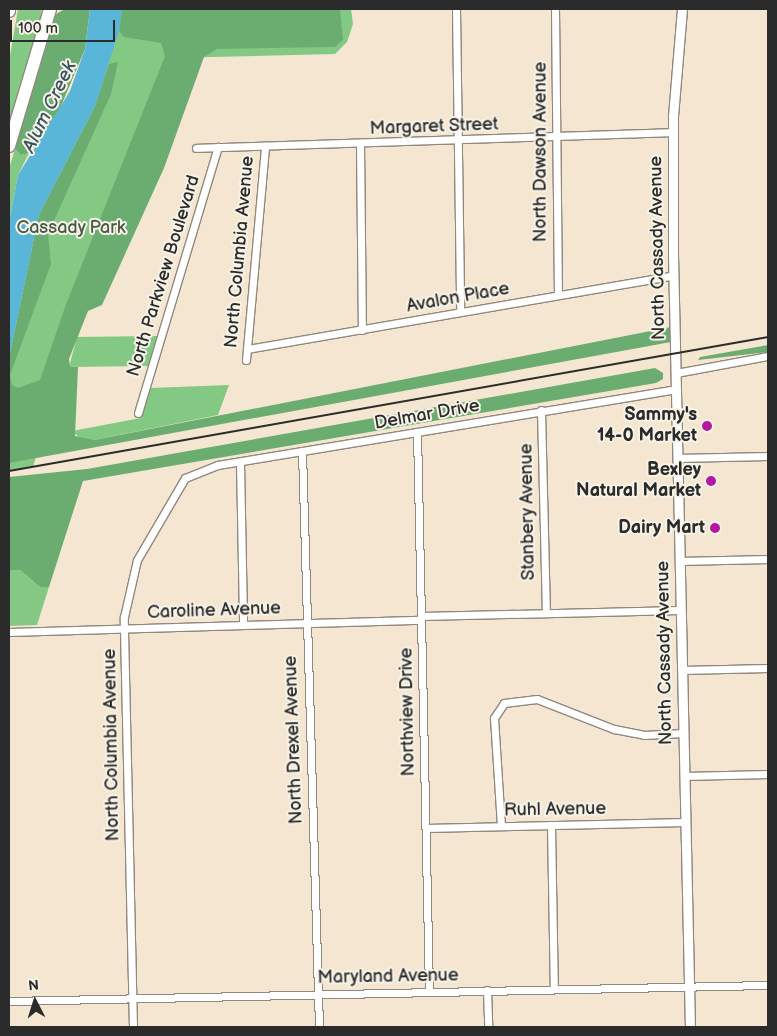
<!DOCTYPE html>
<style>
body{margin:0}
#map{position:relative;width:777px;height:1036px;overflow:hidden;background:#f4e6d0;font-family:"Balsamiq Sans",sans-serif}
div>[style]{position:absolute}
.green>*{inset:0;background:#84c983}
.forest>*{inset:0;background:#6bad71}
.water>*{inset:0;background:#5ab6d8}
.roads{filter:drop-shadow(1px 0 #90887e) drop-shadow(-1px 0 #90887e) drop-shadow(0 1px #90887e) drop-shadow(0 -1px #90887e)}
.minor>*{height:7px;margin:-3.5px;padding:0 3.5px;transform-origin:3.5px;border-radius:3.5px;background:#fff}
.tertiary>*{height:9px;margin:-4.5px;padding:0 4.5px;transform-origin:4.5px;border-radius:4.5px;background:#fff}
.motorway>*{height:12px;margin:-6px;padding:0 6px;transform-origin:6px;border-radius:6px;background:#fff}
.rail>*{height:2px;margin:-1px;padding:0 1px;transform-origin:1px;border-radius:1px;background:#2b2b2b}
.dots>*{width:14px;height:14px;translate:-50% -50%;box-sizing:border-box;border:2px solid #f7f3e8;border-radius:50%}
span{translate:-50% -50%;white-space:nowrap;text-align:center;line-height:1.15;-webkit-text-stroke:4px #f7f3e8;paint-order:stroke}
.street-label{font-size:18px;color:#2b2b2b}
.park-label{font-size:18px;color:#465a45}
.poi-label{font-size:18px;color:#2b2b2b;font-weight:700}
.right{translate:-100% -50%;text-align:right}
.water-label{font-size:19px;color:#39555f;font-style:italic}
.frame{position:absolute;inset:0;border:10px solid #2b2b2b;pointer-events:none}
.north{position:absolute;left:10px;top:976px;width:50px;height:50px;-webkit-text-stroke:4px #f7f3e8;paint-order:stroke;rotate:355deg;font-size:14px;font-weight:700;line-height:20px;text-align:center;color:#2b2b2b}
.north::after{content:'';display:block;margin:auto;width:18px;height:22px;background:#2b2b2b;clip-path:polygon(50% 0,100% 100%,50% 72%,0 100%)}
.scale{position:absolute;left:10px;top:20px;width:105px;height:22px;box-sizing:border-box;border:2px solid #2b2b2b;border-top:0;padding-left:6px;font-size:15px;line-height:18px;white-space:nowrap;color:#2b2b2b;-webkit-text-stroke:4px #f7f3e8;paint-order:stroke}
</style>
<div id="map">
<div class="green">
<div style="clip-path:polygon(18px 9px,41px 9px,42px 16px,9px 130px,9px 62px)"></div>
<div style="clip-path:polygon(122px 9px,351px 9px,353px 24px,347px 42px,335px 54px,168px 58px,78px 314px,33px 467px,9px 471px,9px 358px,39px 215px,95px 106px)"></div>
<div style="clip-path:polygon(15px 149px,21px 155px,29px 153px,18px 175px,9px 223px,9px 169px)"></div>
<div style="clip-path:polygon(158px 336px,149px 366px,69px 367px,77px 337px)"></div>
<div style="clip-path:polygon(229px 385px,218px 415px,94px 440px,82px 440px,72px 431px,141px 418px,150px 388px)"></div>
<div style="clip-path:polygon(9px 570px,20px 570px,40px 587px,49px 587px,37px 625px,9px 626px)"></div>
</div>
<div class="forest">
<div style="clip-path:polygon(65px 9px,90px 9px,85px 49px,53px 125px,29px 153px,21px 155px,15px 149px,56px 14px)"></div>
<div style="clip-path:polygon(122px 9px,340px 9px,343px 40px,335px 47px,217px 49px,204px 57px,164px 168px,102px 305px,88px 311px,69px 359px,70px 367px,78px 367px,75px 436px,94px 440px,671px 327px,671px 342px,9px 463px,9px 358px,39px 215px,95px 106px,109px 64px,118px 62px,111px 94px,48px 234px,51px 264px,10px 375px,12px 385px,18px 388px,40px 380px,65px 307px,165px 56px,161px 43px,124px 37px,119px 31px)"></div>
<div style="clip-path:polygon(768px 345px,768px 352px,698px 360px,700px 357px)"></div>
<div style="clip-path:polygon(655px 368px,663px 373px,663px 379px,656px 383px,83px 481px,49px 587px,40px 587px,20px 570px,9px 570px,9px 477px,87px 469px)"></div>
</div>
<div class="water">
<div style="clip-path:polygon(90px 9px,122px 9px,119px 31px,95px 106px,39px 215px,9px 358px,9px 223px,18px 175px,70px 91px,85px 49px)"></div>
</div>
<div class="roads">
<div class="minor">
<div style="left:456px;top:9px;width:303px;rotate:89.2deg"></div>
<div style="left:555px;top:9px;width:286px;rotate:89.4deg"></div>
<div style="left:360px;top:144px;width:186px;rotate:89.4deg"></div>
<div style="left:196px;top:148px;width:477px;rotate:-1.9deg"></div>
<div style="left:247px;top:349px;width:433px;rotate:-9.8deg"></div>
<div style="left:246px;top:360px;width:215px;rotate:-84.9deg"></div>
<div style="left:676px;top:373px;width:94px;rotate:-10.5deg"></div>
<div style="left:541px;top:410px;width:203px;rotate:88.6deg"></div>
<div style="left:138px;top:413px;width:278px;rotate:-73.3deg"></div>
<div style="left:417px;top:432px;width:559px;rotate:88.77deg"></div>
<div style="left:302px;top:451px;width:576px;rotate:88.31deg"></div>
<div style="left:677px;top:458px;width:91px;rotate:-1.3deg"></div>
<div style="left:240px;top:462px;width:163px;rotate:88.9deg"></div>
<div style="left:679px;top:561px;width:89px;rotate:-1.3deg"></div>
<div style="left:421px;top:616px;width:259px;rotate:-1.3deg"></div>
<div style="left:9px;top:632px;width:412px;rotate:-1.7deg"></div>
<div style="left:682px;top:670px;width:86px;rotate:-1.3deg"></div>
<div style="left:684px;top:776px;width:84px;rotate:-1.4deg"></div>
<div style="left:551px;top:825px;width:164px;rotate:89deg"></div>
<div style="left:501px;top:826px;width:108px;rotate:-93.7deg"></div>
<div style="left:494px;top:718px;width:18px;rotate:-56deg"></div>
<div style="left:504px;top:703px;width:33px;rotate:-7deg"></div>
<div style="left:537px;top:699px;width:83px;rotate:21.3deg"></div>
<div style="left:614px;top:729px;width:31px;rotate:11deg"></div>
<div style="left:644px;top:735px;width:39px;rotate:-3deg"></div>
<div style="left:426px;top:828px;width:259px;rotate:-1.3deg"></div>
<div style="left:487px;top:990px;width:37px;rotate:88deg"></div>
<div style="left:9px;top:1001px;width:759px;rotate:-1.21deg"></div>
<div style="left:133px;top:1027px;width:410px;rotate:-91.3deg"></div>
<div style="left:124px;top:617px;width:58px;rotate:-77.2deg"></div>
<div style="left:137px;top:560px;width:95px;rotate:-59.7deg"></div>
<div style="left:185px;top:478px;width:35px;rotate:-22deg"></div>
<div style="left:218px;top:465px;width:463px;rotate:-9.4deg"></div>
</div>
<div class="tertiary">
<div style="left:682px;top:9px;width:107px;rotate:94.8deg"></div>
<div style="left:673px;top:116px;width:139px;rotate:90deg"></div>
<div style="left:673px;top:255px;width:772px;rotate:88.74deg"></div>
</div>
<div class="motorway">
<div style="left:9px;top:11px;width:2px;rotate:-90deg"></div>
<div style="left:9px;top:146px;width:143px;rotate:-73.3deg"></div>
</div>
</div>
<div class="rail">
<div style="left:9px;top:471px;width:771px;rotate:-10.01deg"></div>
</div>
<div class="dots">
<div style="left:707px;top:426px;background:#b5179e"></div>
<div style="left:711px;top:481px;background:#b5179e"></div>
<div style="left:715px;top:528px;background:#b5179e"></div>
</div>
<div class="street-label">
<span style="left:434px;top:127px;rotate:-2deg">Margaret Street</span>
<span style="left:541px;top:152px;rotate:-90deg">North Dawson Avenue</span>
<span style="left:658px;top:248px;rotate:-91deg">North Cassady Avenue</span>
<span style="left:240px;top:252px;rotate:-85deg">North Columbia Avenue</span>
<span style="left:164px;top:276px;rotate:-73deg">North Parkview Boulevard</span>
<span style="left:458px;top:298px;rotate:-10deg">Avalon Place</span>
<span style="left:427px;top:415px;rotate:-10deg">Delmar Drive</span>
<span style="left:528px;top:512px;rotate:-91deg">Stanbery Avenue</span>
<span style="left:214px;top:611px;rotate:-2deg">Caroline Avenue</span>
<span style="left:665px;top:653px;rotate:-91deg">North Cassady Avenue</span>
<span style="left:408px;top:712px;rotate:-91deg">Northview Drive</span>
<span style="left:294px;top:740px;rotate:-92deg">North Drexel Avenue</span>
<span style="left:112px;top:745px;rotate:-91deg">North Columbia Avenue</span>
<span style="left:555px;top:810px;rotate:-1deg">Ruhl Avenue</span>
<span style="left:388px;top:977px;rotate:-1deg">Maryland Avenue</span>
</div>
<div class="park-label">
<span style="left:71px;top:228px">Cassady Park</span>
</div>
<div class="poi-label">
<span class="right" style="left:697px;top:426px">Sammy's<br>14-0 Market</span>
<span class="right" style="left:701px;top:481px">Bexley<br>Natural Market</span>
<span class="right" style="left:705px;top:528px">Dairy Mart</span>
</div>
<div class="water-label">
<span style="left:50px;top:107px;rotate:-64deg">Alum Creek</span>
</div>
<div class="frame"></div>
<div class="north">N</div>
<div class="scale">100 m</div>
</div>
